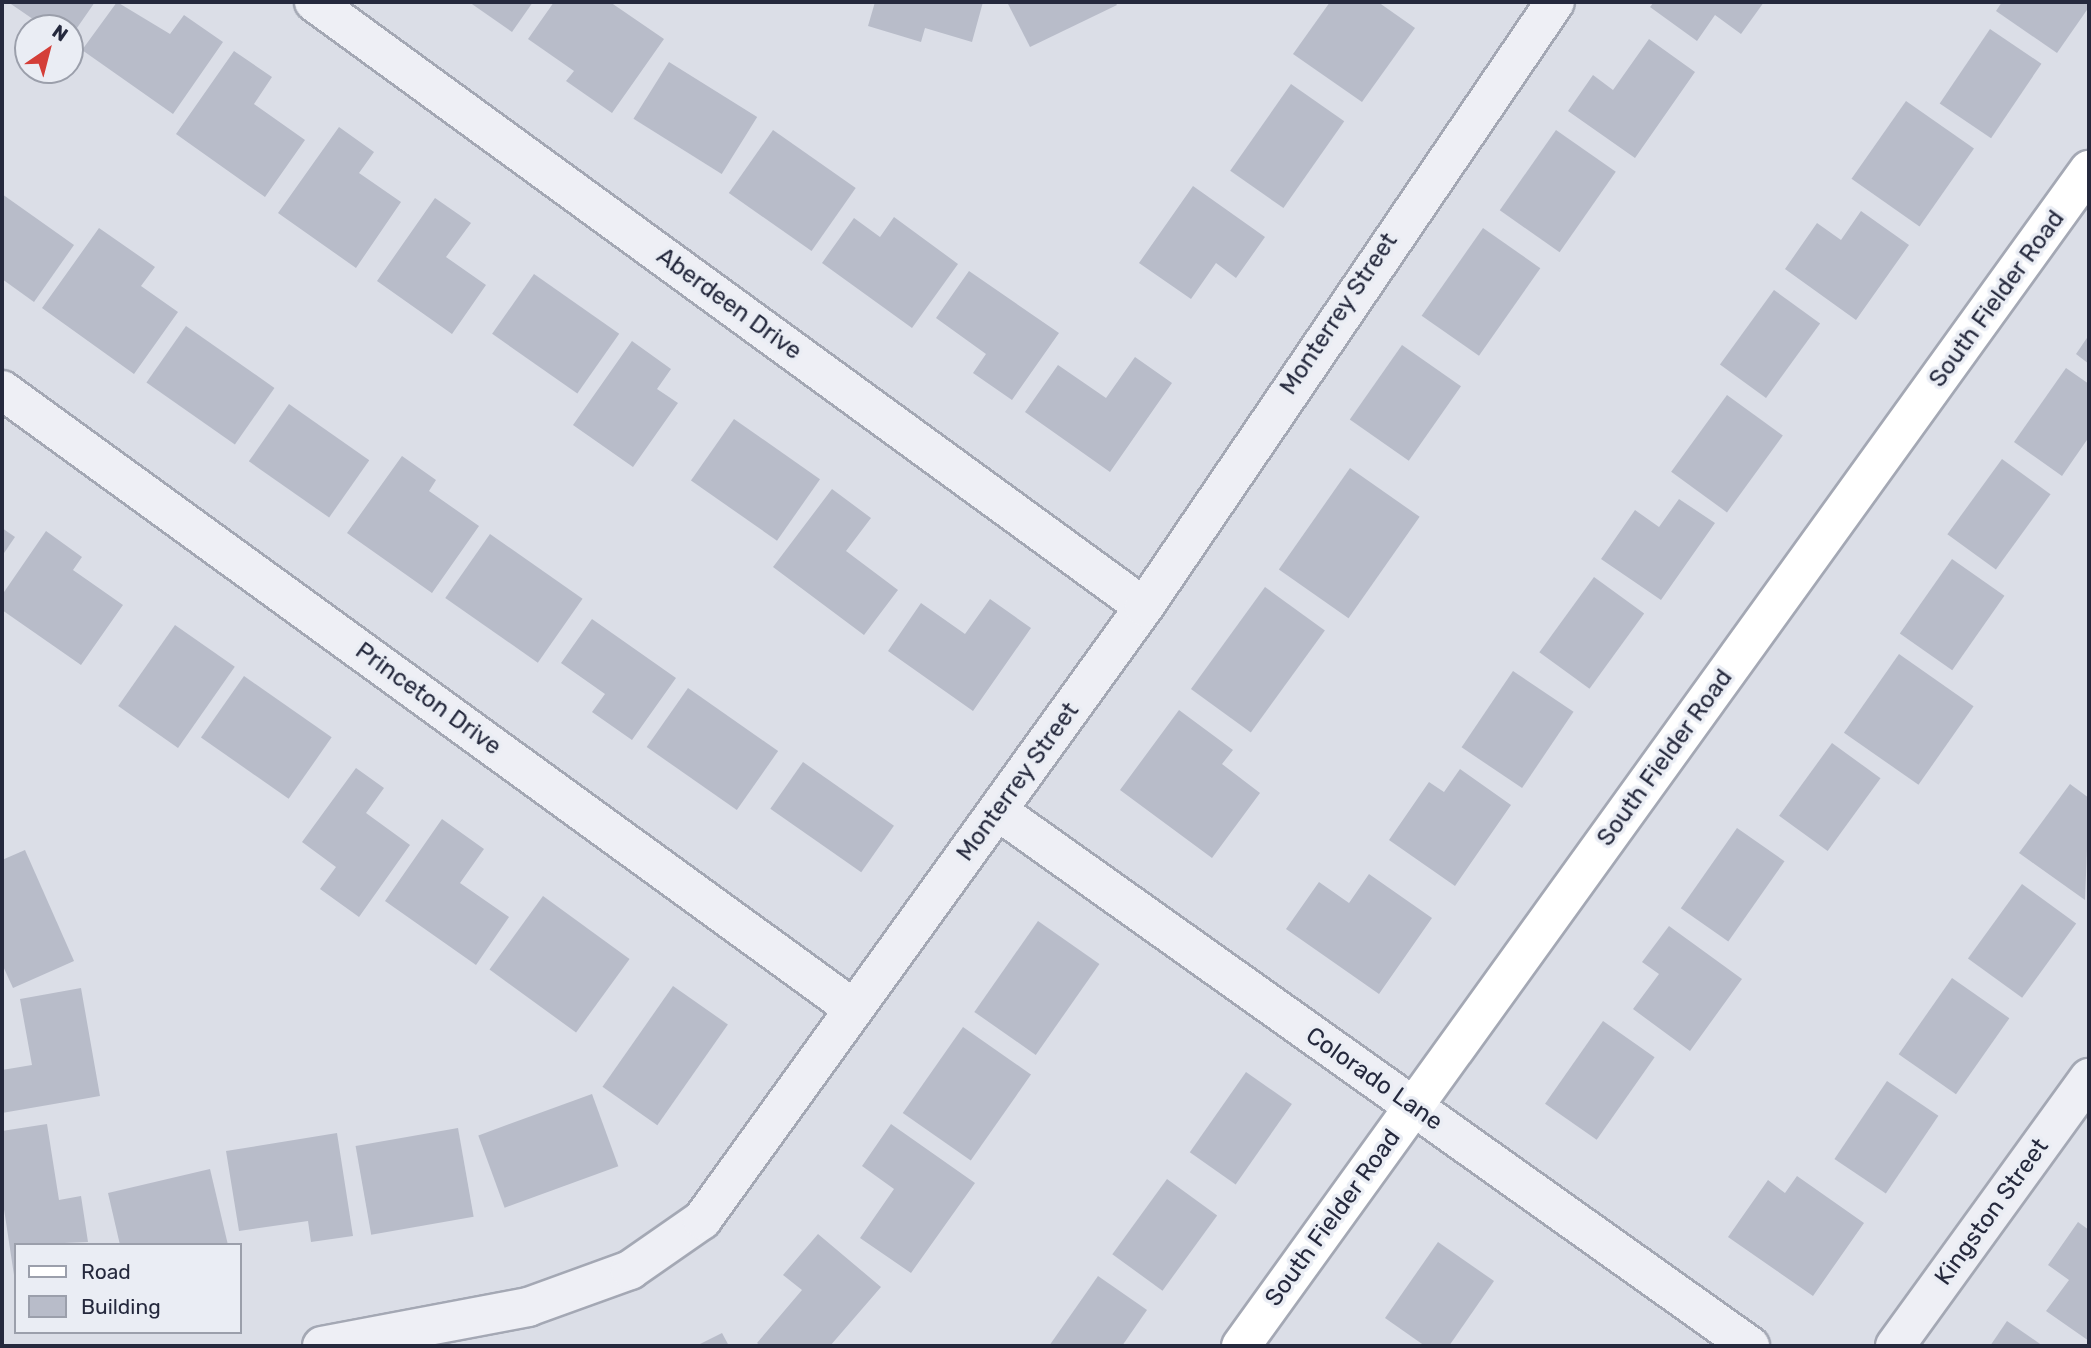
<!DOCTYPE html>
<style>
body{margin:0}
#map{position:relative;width:2091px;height:1348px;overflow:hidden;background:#dbdee7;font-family:Rubik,sans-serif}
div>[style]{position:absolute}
.building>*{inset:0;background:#b8bcc9;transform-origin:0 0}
.roads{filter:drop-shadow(2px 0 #a4a8b4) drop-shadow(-2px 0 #a4a8b4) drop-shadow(0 2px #a4a8b4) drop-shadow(0 -2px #a4a8b4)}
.street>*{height:38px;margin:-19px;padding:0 19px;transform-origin:19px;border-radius:19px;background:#eeeff5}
.secondary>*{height:38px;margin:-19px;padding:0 19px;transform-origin:19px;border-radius:19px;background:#fff}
span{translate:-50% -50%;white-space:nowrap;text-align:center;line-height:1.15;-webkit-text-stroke:7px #eaedf4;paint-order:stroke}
.street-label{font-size:24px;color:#25293d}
.frame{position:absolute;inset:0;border:4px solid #25293d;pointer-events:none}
.legend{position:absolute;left:14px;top:1243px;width:228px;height:91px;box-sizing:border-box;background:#eaedf4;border:2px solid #9b9fab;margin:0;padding:9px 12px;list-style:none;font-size:21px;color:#25293d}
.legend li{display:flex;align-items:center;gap:14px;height:35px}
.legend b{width:35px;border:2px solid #9b9fab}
.north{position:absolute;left:14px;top:14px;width:70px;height:70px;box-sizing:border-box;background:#eaedf4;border:2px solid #9b9fab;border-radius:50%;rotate:35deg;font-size:19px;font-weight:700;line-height:28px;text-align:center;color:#25293d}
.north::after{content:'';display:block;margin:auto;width:24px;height:32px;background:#d43e38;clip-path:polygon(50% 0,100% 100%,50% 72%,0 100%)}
</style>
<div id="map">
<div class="building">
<div style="clip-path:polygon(8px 2px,95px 2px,70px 38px,70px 28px,46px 28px)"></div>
<div style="clip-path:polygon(117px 2px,170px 34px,184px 15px,223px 42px,173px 114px,82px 50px)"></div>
<div style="clip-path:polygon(469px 2px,533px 2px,512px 32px)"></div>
<div style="clip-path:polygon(554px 2px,610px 2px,664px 39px,612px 113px,566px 81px,574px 71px,528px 39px)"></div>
<div style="clip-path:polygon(875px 2px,983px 2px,972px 42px,925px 28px,921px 42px,868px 26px)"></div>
<div style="clip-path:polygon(1007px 2px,1115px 2px,1117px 5px,1030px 47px)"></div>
<div style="clip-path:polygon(1330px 2px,1378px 2px,1415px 28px,1362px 102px,1293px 54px)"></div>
<div style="clip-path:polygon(1654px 2px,1764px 2px,1741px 34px,1715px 15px,1697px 41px,1650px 7px)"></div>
<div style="clip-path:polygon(2002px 2px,2089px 2px,2089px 7px,2057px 53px,1996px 11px)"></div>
<div style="left:1990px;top:29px;width:62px;height:90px;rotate:34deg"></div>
<div style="clip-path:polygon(1649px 39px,1695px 72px,1635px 158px,1568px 111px,1593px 75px,1613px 90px)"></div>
<div style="clip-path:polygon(234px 51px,272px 77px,254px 104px,305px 140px,265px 197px,176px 134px)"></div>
<div style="left:669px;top:62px;width:104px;height:67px;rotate:32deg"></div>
<div style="left:1291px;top:84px;width:65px;height:106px;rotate:35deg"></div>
<div style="left:1906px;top:101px;width:83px;height:95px;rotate:35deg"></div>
<div style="clip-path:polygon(339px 127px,374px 152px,359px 173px,401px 202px,356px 268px,278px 213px)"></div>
<div style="left:773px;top:130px;width:101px;height:77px;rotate:35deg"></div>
<div style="left:1556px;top:130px;width:73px;height:98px;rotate:35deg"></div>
<div style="clip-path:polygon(1193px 186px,1265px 237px,1236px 278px,1216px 263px,1191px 299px,1139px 263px)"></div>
<div style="clip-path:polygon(2px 194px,74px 245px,34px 302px,2px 279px)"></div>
<div style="clip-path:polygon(435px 198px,471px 223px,446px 257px,486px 285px,452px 334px,377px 281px)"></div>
<div style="clip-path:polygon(1861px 211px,1909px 245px,1856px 320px,1785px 269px,1817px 223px,1841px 240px)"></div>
<div style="clip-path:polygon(894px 217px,958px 264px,912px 328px,822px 263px,854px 218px,880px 237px)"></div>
<div style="clip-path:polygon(99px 228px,155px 267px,141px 286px,178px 312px,134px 374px,42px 308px)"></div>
<div style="left:1483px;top:228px;width:70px;height:107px;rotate:35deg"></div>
<div style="clip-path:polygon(969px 271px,1059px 333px,1012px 400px,973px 373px,986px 354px,936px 318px)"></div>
<div style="left:534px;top:274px;width:104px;height:73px;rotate:35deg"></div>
<div style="left:1774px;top:290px;width:57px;height:92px;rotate:36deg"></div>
<div style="left:186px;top:326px;width:108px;height:69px;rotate:35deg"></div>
<div style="clip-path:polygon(2089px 335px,2089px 364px,2076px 354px)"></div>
<div style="clip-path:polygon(632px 341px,671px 369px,657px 389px,678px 403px,633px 467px,573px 425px)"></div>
<div style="left:1402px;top:345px;width:72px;height:91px;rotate:35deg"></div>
<div style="clip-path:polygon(1135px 357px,1172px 383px,1110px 472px,1025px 412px,1058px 365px,1106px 398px)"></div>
<div style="clip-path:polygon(2066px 368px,2089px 384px,2089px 437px,2062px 476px,2014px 442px)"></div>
<div style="left:1727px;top:395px;width:69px;height:95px;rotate:36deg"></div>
<div style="left:289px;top:404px;width:98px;height:70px;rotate:35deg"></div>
<div style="left:734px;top:419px;width:105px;height:75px;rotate:35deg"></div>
<div style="clip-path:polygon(402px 456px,436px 480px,429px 491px,479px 526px,432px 593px,347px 533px)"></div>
<div style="left:2002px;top:459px;width:60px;height:93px;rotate:36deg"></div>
<div style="left:1350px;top:468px;width:85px;height:124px;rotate:35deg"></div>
<div style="clip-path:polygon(832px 489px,871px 518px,846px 551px,898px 590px,864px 635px,773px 567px)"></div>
<div style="clip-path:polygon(1679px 499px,1715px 523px,1661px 600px,1601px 559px,1635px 510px,1659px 527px)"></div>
<div style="clip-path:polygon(2px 528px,15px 537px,2px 556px)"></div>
<div style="clip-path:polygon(46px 531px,82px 557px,73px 570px,123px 605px,81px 665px,2px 610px,2px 595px)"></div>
<div style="left:490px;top:534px;width:113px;height:78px;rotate:35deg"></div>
<div style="left:1952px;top:559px;width:64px;height:91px;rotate:35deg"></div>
<div style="left:1594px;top:577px;width:62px;height:93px;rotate:36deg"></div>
<div style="left:1265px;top:587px;width:74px;height:126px;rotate:36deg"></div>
<div style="clip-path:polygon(990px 599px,1031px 628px,973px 711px,888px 651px,921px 603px,965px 634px)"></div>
<div style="clip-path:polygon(592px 619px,676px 678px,632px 740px,592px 712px,605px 694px,561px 663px)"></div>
<div style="left:175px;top:625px;width:73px;height:99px;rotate:35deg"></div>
<div style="left:1899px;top:654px;width:91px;height:96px;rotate:35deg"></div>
<div style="left:1513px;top:671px;width:73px;height:92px;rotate:34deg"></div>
<div style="left:244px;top:676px;width:107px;height:75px;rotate:35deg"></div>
<div style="left:688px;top:688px;width:110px;height:72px;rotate:35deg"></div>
<div style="clip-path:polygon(1179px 710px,1233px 750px,1222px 764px,1260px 793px,1212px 858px,1120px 790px)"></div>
<div style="left:1832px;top:743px;width:60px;height:90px;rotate:36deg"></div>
<div style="left:803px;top:762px;width:111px;height:57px;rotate:35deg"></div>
<div style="clip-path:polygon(356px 768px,384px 788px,366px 813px,410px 845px,359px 917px,320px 889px,336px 867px,302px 842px)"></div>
<div style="clip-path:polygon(1460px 769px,1511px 805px,1455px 886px,1389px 840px,1429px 782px,1444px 792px)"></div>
<div style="clip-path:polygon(2070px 784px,2089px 798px,2085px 900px,2019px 853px)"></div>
<div style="clip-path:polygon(442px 819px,484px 849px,460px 883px,509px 917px,476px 965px,385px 901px)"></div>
<div style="left:1737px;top:828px;width:58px;height:98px;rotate:35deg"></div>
<div style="clip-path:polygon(25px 850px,74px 961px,13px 988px,2px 964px,2px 860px)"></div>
<div style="clip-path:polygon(1369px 874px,1432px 918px,1379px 994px,1286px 929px,1319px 882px,1349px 903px)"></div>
<div style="left:2022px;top:884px;width:67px;height:92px;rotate:36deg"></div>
<div style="left:543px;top:896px;width:107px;height:91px;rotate:36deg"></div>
<div style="left:1038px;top:921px;width:75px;height:111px;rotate:35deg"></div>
<div style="clip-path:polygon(1669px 926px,1742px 979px,1690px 1051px,1633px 1009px,1659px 974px,1642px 962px)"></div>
<div style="left:1952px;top:978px;width:70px;height:93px;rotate:35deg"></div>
<div style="left:673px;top:986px;width:67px;height:123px;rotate:35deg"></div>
<div style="clip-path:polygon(81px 988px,100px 1096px,2px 1113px,2px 1070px,32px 1065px,20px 999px)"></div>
<div style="left:1603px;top:1021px;width:63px;height:101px;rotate:35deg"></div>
<div style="left:963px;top:1027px;width:83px;height:105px;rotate:35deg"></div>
<div style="left:1246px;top:1072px;width:56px;height:98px;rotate:35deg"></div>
<div style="left:1887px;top:1081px;width:62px;height:94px;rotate:34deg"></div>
<div style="left:592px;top:1094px;width:77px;height:121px;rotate:70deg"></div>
<div style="clip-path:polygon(47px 1124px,59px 1200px,81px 1196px,88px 1242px,16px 1245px,14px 1275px,2px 1196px,2px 1131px)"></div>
<div style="clip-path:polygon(891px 1124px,975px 1183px,911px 1273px,860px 1238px,894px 1189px,862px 1166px)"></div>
<div style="left:458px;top:1128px;width:90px;height:104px;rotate:80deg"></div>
<div style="clip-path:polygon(337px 1133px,353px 1236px,311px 1242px,308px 1221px,239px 1231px,226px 1151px)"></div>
<div style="clip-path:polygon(210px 1169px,228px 1245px,120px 1245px,108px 1193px)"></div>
<div style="clip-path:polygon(1797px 1176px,1864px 1223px,1813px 1296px,1728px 1237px,1768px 1180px,1785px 1193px)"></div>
<div style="left:1167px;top:1179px;width:62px;height:93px;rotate:36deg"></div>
<div style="clip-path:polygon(2078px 1222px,2089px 1230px,2089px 1341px,2046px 1311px,2069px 1280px,2048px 1265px)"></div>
<div style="clip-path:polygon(818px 1234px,881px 1287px,830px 1346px,761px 1346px,757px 1343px,802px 1290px,783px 1275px)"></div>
<div style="clip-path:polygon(1438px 1242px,1494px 1281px,1449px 1346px,1425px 1346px,1385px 1318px)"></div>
<div style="clip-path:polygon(1098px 1276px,1147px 1310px,1122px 1346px,1049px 1346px)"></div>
<div style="clip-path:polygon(2007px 1321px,2043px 1346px,1990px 1346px)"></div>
<div style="clip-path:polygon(722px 1333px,729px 1346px,696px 1346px)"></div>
</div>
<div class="roads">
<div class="street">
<div style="left:314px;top:2px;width:1027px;rotate:36.09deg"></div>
<div style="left:2px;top:390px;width:1053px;rotate:36deg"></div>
<div style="left:998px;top:811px;width:923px;rotate:35.43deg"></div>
<div style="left:322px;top:1346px;width:210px;rotate:-10.7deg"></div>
<div style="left:528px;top:1307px;width:109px;rotate:-19.9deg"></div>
<div style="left:630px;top:1270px;width:88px;rotate:-34.8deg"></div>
<div style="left:702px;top:1220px;width:756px;rotate:-54.21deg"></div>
<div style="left:1144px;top:607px;width:731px;rotate:-55.81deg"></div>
<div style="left:1895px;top:1346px;width:331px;rotate:-54.1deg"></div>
</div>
<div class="secondary">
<div style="left:1241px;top:1346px;width:1450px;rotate:-54.21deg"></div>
</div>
</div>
<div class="street-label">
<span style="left:1997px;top:299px;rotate:-54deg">South Fielder Road</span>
<span style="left:729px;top:304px;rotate:36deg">Aberdeen Drive</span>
<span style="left:1339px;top:314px;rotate:-56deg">Monterrey Street</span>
<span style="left:428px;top:699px;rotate:36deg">Princeton Drive</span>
<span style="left:1665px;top:758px;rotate:-54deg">South Fielder Road</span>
<span style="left:1018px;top:782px;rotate:-54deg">Monterrey Street</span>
<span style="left:1374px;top:1079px;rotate:35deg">Colorado Lane</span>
<span style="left:1992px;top:1212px;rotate:-54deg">Kingston Street</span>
<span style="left:1333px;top:1218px;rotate:-54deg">South Fielder Road</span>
</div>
<div class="frame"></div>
<ul class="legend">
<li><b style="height:9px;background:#fff"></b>Road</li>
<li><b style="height:19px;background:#b8bcc9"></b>Building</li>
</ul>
<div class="north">N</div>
</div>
